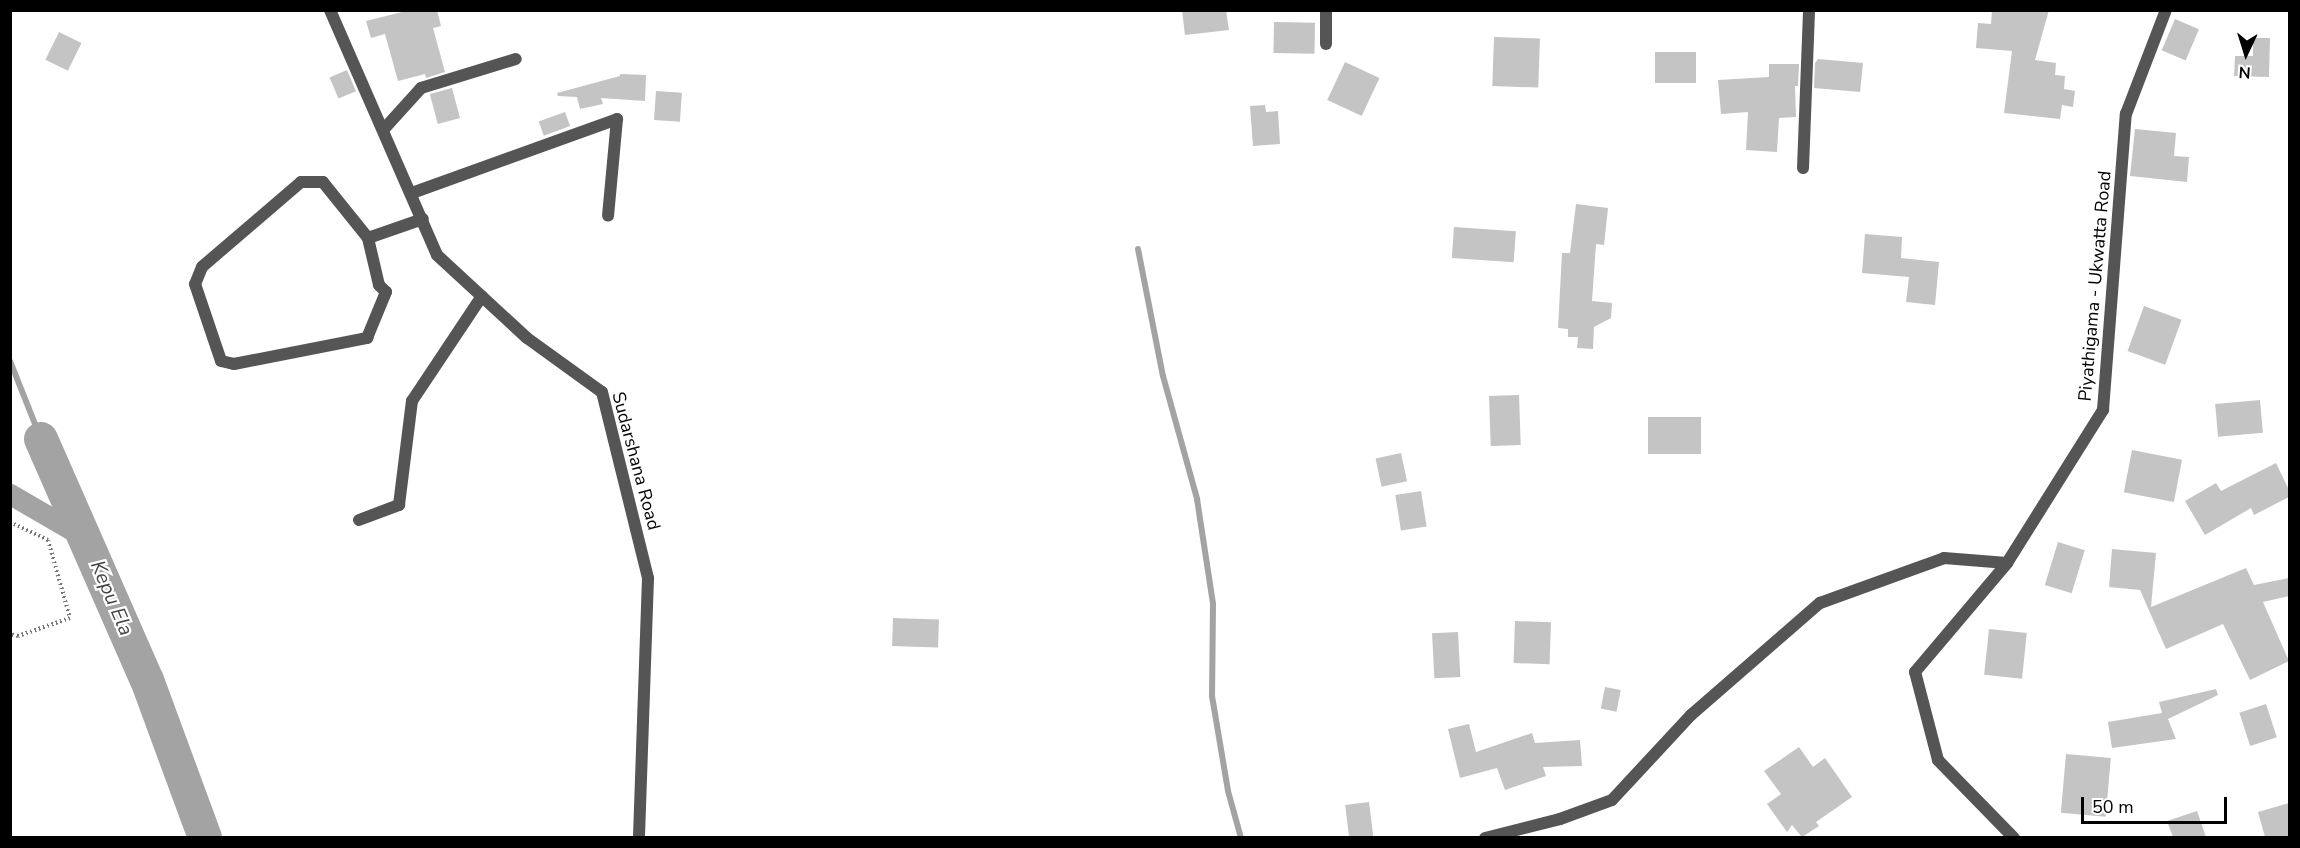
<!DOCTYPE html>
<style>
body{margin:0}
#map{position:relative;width:2300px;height:848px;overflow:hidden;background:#fff;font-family:"Nunito Sans",sans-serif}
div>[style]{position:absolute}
.stream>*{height:6px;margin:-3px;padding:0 3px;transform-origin:3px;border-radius:3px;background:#a3a3a3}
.canal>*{height:21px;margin:-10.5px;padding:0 10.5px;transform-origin:10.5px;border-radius:10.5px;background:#a3a3a3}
.river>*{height:34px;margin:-17px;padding:0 17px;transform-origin:17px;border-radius:17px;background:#a3a3a3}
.building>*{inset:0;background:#c4c4c4;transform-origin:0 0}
.path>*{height:4px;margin-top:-2px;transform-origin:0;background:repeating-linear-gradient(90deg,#777 0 1.5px,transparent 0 4.5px)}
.minor>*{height:12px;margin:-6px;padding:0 6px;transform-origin:6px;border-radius:6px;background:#555}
.tertiary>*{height:12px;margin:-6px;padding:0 6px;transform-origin:6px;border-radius:6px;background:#555}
span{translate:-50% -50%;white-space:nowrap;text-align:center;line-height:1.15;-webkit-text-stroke:4.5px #fff;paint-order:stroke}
.street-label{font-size:18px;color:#000}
.water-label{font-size:20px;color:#444;font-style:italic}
.frame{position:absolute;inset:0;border:12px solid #000;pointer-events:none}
.north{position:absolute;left:2216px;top:24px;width:60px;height:60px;-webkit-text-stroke:4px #fff;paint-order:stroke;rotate:184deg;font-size:16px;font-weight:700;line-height:24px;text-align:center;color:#000}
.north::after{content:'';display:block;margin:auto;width:21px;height:27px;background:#000;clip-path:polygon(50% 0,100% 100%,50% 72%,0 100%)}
.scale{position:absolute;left:2081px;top:797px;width:146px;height:27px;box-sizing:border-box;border:3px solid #000;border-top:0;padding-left:8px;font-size:18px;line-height:21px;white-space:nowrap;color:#000;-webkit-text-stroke:4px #fff;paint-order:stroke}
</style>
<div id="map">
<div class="stream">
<div style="left:1138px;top:249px;width:129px;rotate:78.9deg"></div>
<div style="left:1163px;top:376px;width:128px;rotate:74.5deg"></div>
<div style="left:1197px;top:499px;width:106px;rotate:81.3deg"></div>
<div style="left:1213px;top:604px;width:92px;rotate:90.6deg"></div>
<div style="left:1212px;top:696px;width:96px;rotate:80.4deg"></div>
<div style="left:1228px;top:791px;width:49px;rotate:74.5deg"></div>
<div style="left:10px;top:361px;width:84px;rotate:68.3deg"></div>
</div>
<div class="canal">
<div style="left:10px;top:494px;width:86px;rotate:30.2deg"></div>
</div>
<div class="river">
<div style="left:41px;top:439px;width:263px;rotate:66.3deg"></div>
<div style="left:147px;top:680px;width:168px;rotate:69.8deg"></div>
</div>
<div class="building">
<div style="clip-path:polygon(410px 10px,437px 10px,441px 26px,433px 28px,445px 72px,426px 78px,425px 74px,398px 81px,385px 34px,371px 38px,366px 21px)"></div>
<div style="clip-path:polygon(1182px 10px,1226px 10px,1229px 30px,1185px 35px)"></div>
<div style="clip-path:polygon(1992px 10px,2049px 10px,2035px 60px,2056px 63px,2055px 75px,2065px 76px,2064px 89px,2075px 91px,2073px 107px,2062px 105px,2060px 119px,2004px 113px,2012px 51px,1976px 48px,1978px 23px,1991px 24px)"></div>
<div style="left:2175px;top:19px;width:26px;height:34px;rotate:23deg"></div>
<div style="left:1274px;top:22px;width:41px;height:31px;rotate:1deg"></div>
<div style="left:59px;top:32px;width:25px;height:31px;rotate:26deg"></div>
<div style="left:1494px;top:37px;width:46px;height:49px;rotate:2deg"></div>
<div style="clip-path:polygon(2253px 38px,2270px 38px,2269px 77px,2234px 76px,2235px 56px,2253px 56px)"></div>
<div style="left:1655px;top:52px;width:41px;height:31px"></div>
<div style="clip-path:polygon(1818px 59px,1863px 63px,1860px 92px,1814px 88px,1815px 63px)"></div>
<div style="left:1345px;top:62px;width:38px;height:42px;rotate:25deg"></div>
<div style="clip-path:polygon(1769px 64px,1799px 64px,1798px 86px,1795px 86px,1796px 117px,1779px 118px,1777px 152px,1746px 150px,1748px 112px,1721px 114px,1718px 80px,1769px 77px)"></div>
<div style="left:347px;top:70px;width:23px;height:19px;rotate:67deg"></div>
<div style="clip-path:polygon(620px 74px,646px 75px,645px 101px,601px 98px,603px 104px,580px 109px,577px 97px,558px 96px,557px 93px,620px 76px)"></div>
<div style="left:452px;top:88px;width:31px;height:23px;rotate:75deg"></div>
<div style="left:656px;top:91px;width:26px;height:29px;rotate:4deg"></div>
<div style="clip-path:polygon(1265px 105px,1266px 112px,1278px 111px,1280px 144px,1253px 146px,1250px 106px)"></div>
<div style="left:565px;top:112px;width:15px;height:28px;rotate:70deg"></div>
<div style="clip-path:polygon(2135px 129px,2176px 133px,2174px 156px,2189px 157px,2187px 182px,2130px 176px)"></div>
<div style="clip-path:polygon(1576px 204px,1608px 208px,1604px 245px,1596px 244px,1592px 301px,1612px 303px,1611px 318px,1594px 327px,1593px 349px,1577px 348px,1578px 337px,1568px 337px,1568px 329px,1558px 328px,1562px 253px,1570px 253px)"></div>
<div style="left:1454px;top:227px;width:62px;height:31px;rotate:4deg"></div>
<div style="clip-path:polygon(1865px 234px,1902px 237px,1901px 258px,1939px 262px,1935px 305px,1906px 302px,1909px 277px,1862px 273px)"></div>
<div style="left:2144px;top:306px;width:40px;height:48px;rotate:20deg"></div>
<div style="left:1519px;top:395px;width:50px;height:30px;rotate:88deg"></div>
<div style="left:2260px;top:400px;width:33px;height:45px;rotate:85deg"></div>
<div style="left:1648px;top:417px;width:53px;height:37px"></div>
<div style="left:2132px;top:450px;width:51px;height:43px;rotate:11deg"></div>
<div style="left:1401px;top:453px;width:29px;height:26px;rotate:78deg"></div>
<div style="clip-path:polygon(2276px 463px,2289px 490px,2289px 497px,2254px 515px,2251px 508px,2205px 535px,2185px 501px,2216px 483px,2221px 491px)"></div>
<div style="left:1421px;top:491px;width:36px;height:26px;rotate:81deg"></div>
<div style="left:2058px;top:542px;width:28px;height:45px;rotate:17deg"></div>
<div style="clip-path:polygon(2112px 549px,2156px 553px,2151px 607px,2246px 568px,2254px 585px,2289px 578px,2289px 596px,2263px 602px,2289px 661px,2250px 680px,2223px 624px,2166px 649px,2140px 590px,2109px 587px)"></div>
<div style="left:893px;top:618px;width:46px;height:28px;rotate:2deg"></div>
<div style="left:1515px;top:621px;width:36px;height:42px;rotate:2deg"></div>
<div style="left:1989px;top:629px;width:38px;height:46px;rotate:6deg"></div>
<div style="left:1458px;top:632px;width:45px;height:26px;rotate:87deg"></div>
<div style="left:1605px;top:687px;width:16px;height:22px;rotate:11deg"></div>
<div style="clip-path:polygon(2216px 689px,2218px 695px,2168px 719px,2176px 739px,2112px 748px,2108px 722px,2162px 713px,2159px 702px)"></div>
<div style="left:2266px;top:704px;width:35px;height:28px;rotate:72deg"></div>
<div style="clip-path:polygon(1469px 724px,1476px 752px,1532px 733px,1535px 743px,1580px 740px,1582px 766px,1543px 767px,1546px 776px,1505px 790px,1497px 768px,1460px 778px,1448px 729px)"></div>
<div style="clip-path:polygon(1799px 747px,1813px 767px,1825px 758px,1852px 797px,1816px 822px,1819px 826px,1802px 837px,1792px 825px,1787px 832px,1767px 804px,1781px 794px,1764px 771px)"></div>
<div style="left:2066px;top:754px;width:45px;height:59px;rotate:5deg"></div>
<div style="left:1369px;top:802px;width:35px;height:24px;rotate:83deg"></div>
<div style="clip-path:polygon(2289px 803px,2289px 837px,2265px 837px,2258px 812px)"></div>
<div style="clip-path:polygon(2197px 811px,2206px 837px,2173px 837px,2167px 821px)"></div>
</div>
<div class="path">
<div style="left:10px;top:522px;width:42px;rotate:25.3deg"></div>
<div style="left:48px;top:540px;width:81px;rotate:74.2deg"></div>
<div style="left:70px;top:618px;width:55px;rotate:160.9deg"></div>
<div style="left:18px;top:636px;width:8px;rotate:-166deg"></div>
</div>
<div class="minor">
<div style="left:330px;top:10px;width:267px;rotate:66.4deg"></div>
<div style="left:437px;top:255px;width:122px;rotate:42.7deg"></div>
<div style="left:527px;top:338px;width:92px;rotate:35.8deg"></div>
<div style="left:602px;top:392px;width:192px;rotate:76.1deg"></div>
<div style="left:648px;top:578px;width:260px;rotate:92deg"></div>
<div style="left:1326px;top:44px;width:34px;rotate:-90deg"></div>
<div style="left:384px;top:129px;width:55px;rotate:-47.9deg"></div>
<div style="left:421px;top:88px;width:99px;rotate:-17deg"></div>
<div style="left:1803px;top:168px;width:158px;rotate:-87.8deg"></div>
<div style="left:412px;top:193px;width:218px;rotate:-19.8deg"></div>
<div style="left:617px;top:119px;width:97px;rotate:95.3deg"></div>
<div style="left:368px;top:238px;width:72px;rotate:-128.8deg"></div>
<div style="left:323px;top:182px;width:22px;rotate:180deg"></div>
<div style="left:301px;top:182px;width:130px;rotate:139.4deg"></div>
<div style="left:202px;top:267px;width:18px;rotate:112deg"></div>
<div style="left:195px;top:284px;width:81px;rotate:71.3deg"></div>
<div style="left:221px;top:361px;width:13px;rotate:13deg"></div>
<div style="left:234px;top:364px;width:136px;rotate:-11.1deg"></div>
<div style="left:367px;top:338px;width:50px;rotate:-67.6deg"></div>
<div style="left:386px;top:292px;width:10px;rotate:-135deg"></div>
<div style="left:379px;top:285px;width:48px;rotate:-103.2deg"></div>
<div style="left:368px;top:238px;width:58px;rotate:-19.1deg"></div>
<div style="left:359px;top:520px;width:43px;rotate:-20.6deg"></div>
<div style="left:399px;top:505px;width:105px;rotate:-82.9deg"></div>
<div style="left:412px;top:401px;width:126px;rotate:-56.3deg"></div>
<div style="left:1485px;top:838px;width:77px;rotate:-14.2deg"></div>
<div style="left:1560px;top:819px;width:55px;rotate:-20.1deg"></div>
<div style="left:1612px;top:800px;width:116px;rotate:-47.1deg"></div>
<div style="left:1691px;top:715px;width:171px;rotate:-41deg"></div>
<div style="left:1820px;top:603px;width:132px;rotate:-19.9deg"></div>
<div style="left:1944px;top:558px;width:63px;rotate:4.5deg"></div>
</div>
<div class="tertiary">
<div style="left:2014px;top:838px;width:109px;rotate:-134.3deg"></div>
<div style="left:1938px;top:760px;width:91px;rotate:-104.6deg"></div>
<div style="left:1915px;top:672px;width:143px;rotate:-49.8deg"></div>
<div style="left:2007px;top:563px;width:181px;rotate:-57.9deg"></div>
<div style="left:2103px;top:410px;width:297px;rotate:-85.6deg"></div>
<div style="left:2126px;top:114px;width:111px;rotate:-69deg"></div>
</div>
<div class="street-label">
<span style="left:2095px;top:286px;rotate:-85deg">Piyathigama - Ukwatta Road</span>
<span style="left:636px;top:461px;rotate:75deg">Sudarshana Road</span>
</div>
<div class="water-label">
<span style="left:112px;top:598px;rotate:67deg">Kepu Ela</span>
</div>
<div class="frame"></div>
<div class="north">N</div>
<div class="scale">50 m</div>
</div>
